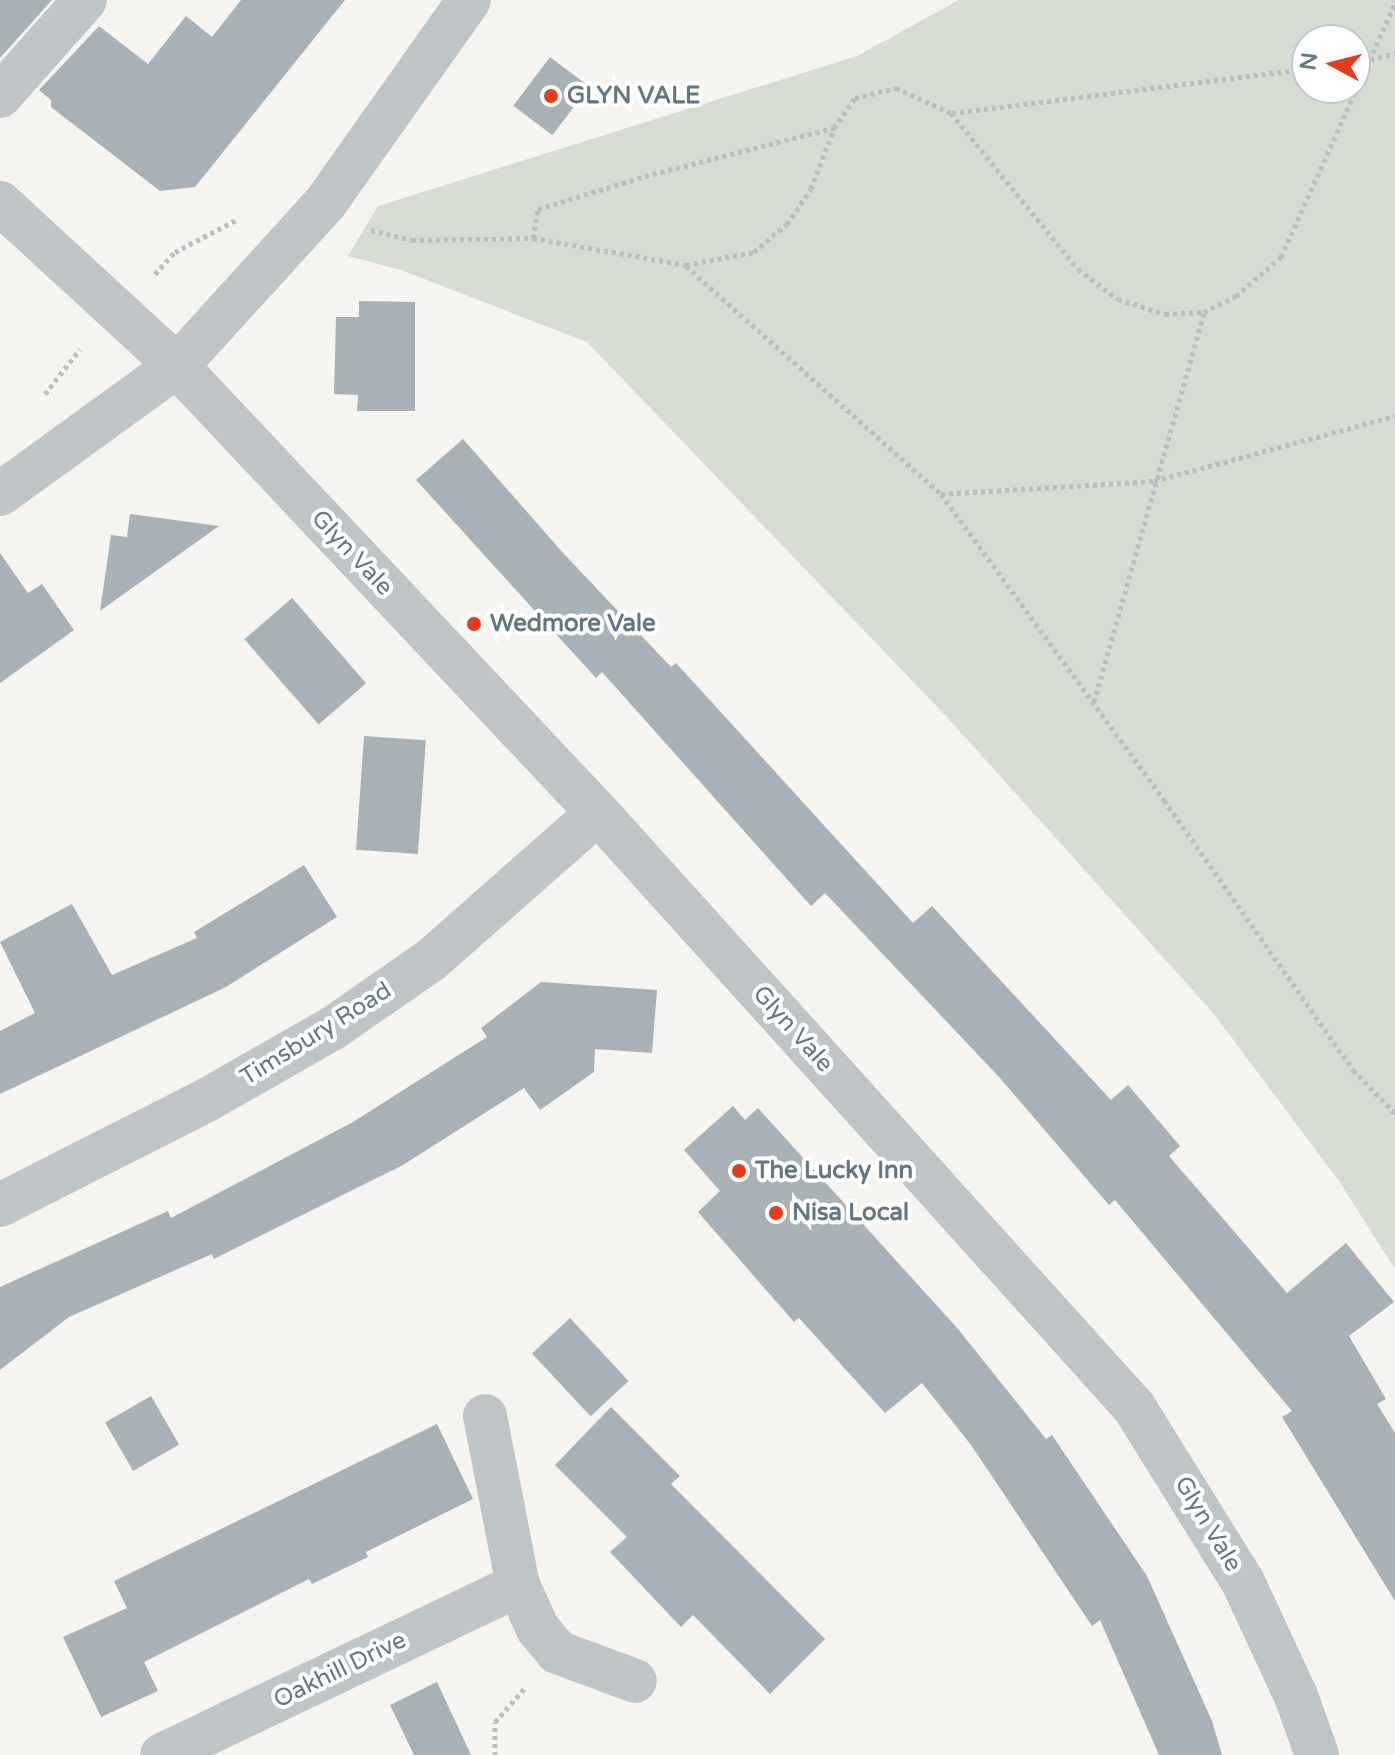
<!DOCTYPE html>
<style>
body{margin:0}
#map{position:relative;width:1395px;height:1755px;overflow:hidden;background:#f5f4f0;font-family:"Varela Round",sans-serif}
div>[style]{position:absolute}
.green>*{inset:0;background:#d6dcd1}
.building>*{inset:0;background:#a8b2b6;transform-origin:0 0}
.path>*{height:5px;margin-top:-2.5px;transform-origin:0;background:repeating-linear-gradient(90deg,#bbbec0 0 4px,transparent 0 8px)}
.minor>*{height:44px;margin:-22px;padding:0 22px;transform-origin:22px;border-radius:22px;background:#bfc5c7}
.dots>*{width:22px;height:22px;translate:-50% -50%;box-sizing:border-box;border:4px solid #fff;border-radius:50%}
span{translate:-50% -50%;white-space:nowrap;text-align:center;line-height:1.15;-webkit-text-stroke:8px #fff;paint-order:stroke}
.poi-label{font-size:24px;color:#627783;font-weight:700}
.left{translate:0 -50%;text-align:left}
.street-label{font-size:24px;color:#627783}
.north{position:absolute;left:1291px;top:24px;width:80px;height:80px;box-sizing:border-box;background:#fff;border:2px solid #c0c9cd;border-radius:50%;rotate:277deg;font-size:22px;font-weight:700;line-height:32px;text-align:center;color:#627783}
.north::after{content:'';display:block;margin:auto;width:28px;height:36px;background:#ea3a1b;clip-path:polygon(50% 0,100% 100%,50% 72%,0 100%)}
</style>
<div id="map">
<div class="green">
<div style="clip-path:polygon(evenodd,959px 0,1395px 0,1395px 1269px,1339px 1181px,1214px 1014px,946px 716px,587px 342px,401px 270px,348px 256px,378px 206px,857px 56px,959px 0,1355px 40px,1355px 88px,1307px 88px,1307px 40px,1355px 40px)"></div>
</div>
<div class="building">
<div style="clip-path:polygon(0 0,52px 0,1px 57px,0 57px)"></div>
<div style="clip-path:polygon(241px 0,345px 0,195px 187px,160px 191px,51px 107px,51px 100px,39px 90px,99px 26px,148px 64px,186px 16px,212px 37px)"></div>
<div style="left:550px;top:57px;width:49px;height:61px;rotate:37deg"></div>
<div style="clip-path:polygon(359px 301px,415px 302px,415px 411px,357px 411px,358px 395px,334px 394px,336px 317px,359px 317px)"></div>
<div style="clip-path:polygon(463px 439px,564px 554px,671px 667px,676px 663px,913px 923px,932px 906px,1111px 1100px,1128px 1085px,1180px 1146px,1169px 1156px,1287px 1293px,1346px 1243px,1394px 1302px,1349px 1336px,1386px 1399px,1377px 1404px,1395px 1433px,1395px 1601px,1282px 1417px,1292px 1411px,1115px 1200px,1109px 1205px,999px 1077px,825px 893px,811px 906px,602px 672px,596px 678px,416px 480px)"></div>
<div style="clip-path:polygon(130px 514px,219px 526px,100px 611px,111px 535px,127px 537px)"></div>
<div style="clip-path:polygon(0 553px,28px 593px,42px 584px,74px 630px,0 683px)"></div>
<div style="left:292px;top:598px;width:113px;height:63px;rotate:49deg"></div>
<div style="left:364px;top:736px;width:62px;height:114px;rotate:4deg"></div>
<div style="clip-path:polygon(304px 865px,337px 917px,226px 987px,0 1094px,0 1031px,35px 1013px,0 942px,72px 904px,112px 975px,197px 938px,194px 932px)"></div>
<div style="clip-path:polygon(541px 982px,657px 990px,652px 1053px,595px 1049px,594px 1072px,540px 1110px,524px 1088px,403px 1165px,214px 1259px,212px 1254px,69px 1317px,0 1370px,0 1287px,168px 1211px,171px 1218px,353px 1122px,487px 1037px,481px 1028px)"></div>
<div style="clip-path:polygon(733px 1106px,745px 1120px,758px 1108px,958px 1329px,1046px 1439px,1052px 1435px,1147px 1576px,1212px 1721px,1222px 1755px,1159px 1755px,1100px 1620px,1092px 1626px,971px 1445px,922px 1383px,885px 1413px,799px 1318px,794px 1322px,698px 1212px,720px 1191px,684px 1150px)"></div>
<div style="left:570px;top:1318px;width:86px;height:52px;rotate:47deg"></div>
<div style="left:151px;top:1396px;width:56px;height:53px;rotate:60deg"></div>
<div style="clip-path:polygon(611px 1407px,680px 1476px,671px 1484px,825px 1639px,770px 1694px,693px 1615px,681px 1627px,610px 1552px,627px 1537px,555px 1465px)"></div>
<div style="clip-path:polygon(437px 1424px,473px 1499px,366px 1552px,368px 1557px,312px 1584px,309px 1579px,144px 1662px,158px 1691px,101px 1717px,63px 1637px,127px 1608px,114px 1581px)"></div>
<div style="clip-path:polygon(437px 1682px,471px 1755px,414px 1755px,390px 1705px)"></div>
</div>
<div class="path">
<div style="left:1355px;top:63px;width:41px;rotate:-14deg"></div>
<div style="left:952px;top:113px;width:358px;rotate:-7.1deg"></div>
<div style="left:371px;top:230px;width:42px;rotate:13.7deg"></div>
<div style="left:412px;top:240px;width:121px;rotate:-0.9deg"></div>
<div style="left:533px;top:238px;width:155px;rotate:10deg"></div>
<div style="left:686px;top:265px;width:69px;rotate:-10.8deg"></div>
<div style="left:754px;top:252px;width:43px;rotate:-40.3deg"></div>
<div style="left:787px;top:224px;width:42px;rotate:-55.6deg"></div>
<div style="left:811px;top:189px;width:65px;rotate:-69.3deg"></div>
<div style="left:834px;top:128px;width:37px;rotate:-55deg"></div>
<div style="left:855px;top:98px;width:42px;rotate:-13.7deg"></div>
<div style="left:896px;top:88px;width:60px;rotate:24.4deg"></div>
<div style="left:951px;top:113px;width:201px;rotate:50.9deg"></div>
<div style="left:1078px;top:269px;width:50px;rotate:36.9deg"></div>
<div style="left:1118px;top:299px;width:49px;rotate:17.7deg"></div>
<div style="left:1165px;top:314px;width:39px;rotate:-3deg"></div>
<div style="left:1204px;top:312px;width:36px;rotate:-27deg"></div>
<div style="left:1236px;top:296px;width:60px;rotate:-40.9deg"></div>
<div style="left:1281px;top:257px;width:278px;rotate:-65.8deg"></div>
<div style="left:533px;top:238px;width:29px;rotate:-80deg"></div>
<div style="left:538px;top:209px;width:112px;rotate:-17.1deg"></div>
<div style="left:645px;top:176px;width:195px;rotate:-14.3deg"></div>
<div style="left:686px;top:266px;width:342px;rotate:41.8deg"></div>
<div style="left:941px;top:494px;width:379px;rotate:53.9deg"></div>
<div style="left:1164px;top:800px;width:330px;rotate:55deg"></div>
<div style="left:1353px;top:1070px;width:60px;rotate:45.7deg"></div>
<div style="left:155px;top:274px;width:30px;rotate:-48deg"></div>
<div style="left:175px;top:252px;width:69px;rotate:-27.7deg"></div>
<div style="left:45px;top:394px;width:57px;rotate:-52.1deg"></div>
<div style="left:941px;top:494px;width:213px;rotate:-3.5deg"></div>
<div style="left:1154px;top:481px;width:250px;rotate:-15.1deg"></div>
<div style="left:1094px;top:702px;width:405px;rotate:-74.2deg"></div>
<div style="left:495px;top:1755px;width:33px;rotate:-90deg"></div>
<div style="left:495px;top:1722px;width:44px;rotate:-48.7deg"></div>
</div>
<div class="minor">
<div style="left:0;top:96px;width:128px;rotate:-48.5deg"></div>
<div style="left:0;top:203px;width:241px;rotate:42.6deg"></div>
<div style="left:177px;top:366px;width:614px;rotate:46.72deg"></div>
<div style="left:598px;top:813px;width:800px;rotate:47.94deg"></div>
<div style="left:1134px;top:1407px;width:206px;rotate:58.1deg"></div>
<div style="left:1243px;top:1582px;width:126px;rotate:65.1deg"></div>
<div style="left:1296px;top:1696px;width:63px;rotate:70.4deg"></div>
<div style="left:0;top:494px;width:218px;rotate:-35.9deg"></div>
<div style="left:177px;top:366px;width:222px;rotate:-47.7deg"></div>
<div style="left:326px;top:202px;width:247px;rotate:-54.7deg"></div>
<div style="left:0;top:1205px;width:230px;rotate:-26.9deg"></div>
<div style="left:205px;top:1101px;width:147px;rotate:-29.7deg"></div>
<div style="left:333px;top:1028px;width:119px;rotate:-34.8deg"></div>
<div style="left:431px;top:960px;width:222px;rotate:-41.4deg"></div>
<div style="left:485px;top:1416px;width:172px;rotate:79deg"></div>
<div style="left:518px;top:1585px;width:48px;rotate:65.6deg"></div>
<div style="left:538px;top:1629px;width:30px;rotate:50deg"></div>
<div style="left:557px;top:1652px;width:83px;rotate:20.4deg"></div>
<div style="left:162px;top:1755px;width:395px;rotate:-25.5deg"></div>
</div>
<div class="dots">
<div style="left:551px;top:96px;background:#ea3a1b"></div>
<div style="left:474px;top:624px;background:#ea3a1b"></div>
<div style="left:739px;top:1171px;background:#ea3a1b"></div>
<div style="left:776px;top:1213px;background:#ea3a1b"></div>
</div>
<div class="poi-label">
<span class="left" style="left:567px;top:96px">GLYN VALE</span>
<span class="left" style="left:490px;top:624px">Wedmore Vale</span>
<span class="left" style="left:755px;top:1171px">The Lucky Inn</span>
<span class="left" style="left:792px;top:1213px">Nisa Local</span>
</div>
<div class="street-label">
<span style="left:352px;top:553px;rotate:47deg">Glyn Vale</span>
<span style="left:793px;top:1029px;rotate:48deg">Glyn Vale</span>
<span style="left:316px;top:1034px;rotate:-32deg">Timsbury Road</span>
<span style="left:1208px;top:1524px;rotate:59deg">Glyn Vale</span>
<span style="left:340px;top:1670px;rotate:-26deg">Oakhill Drive</span>
</div>
<div class="north">N</div>
</div>
